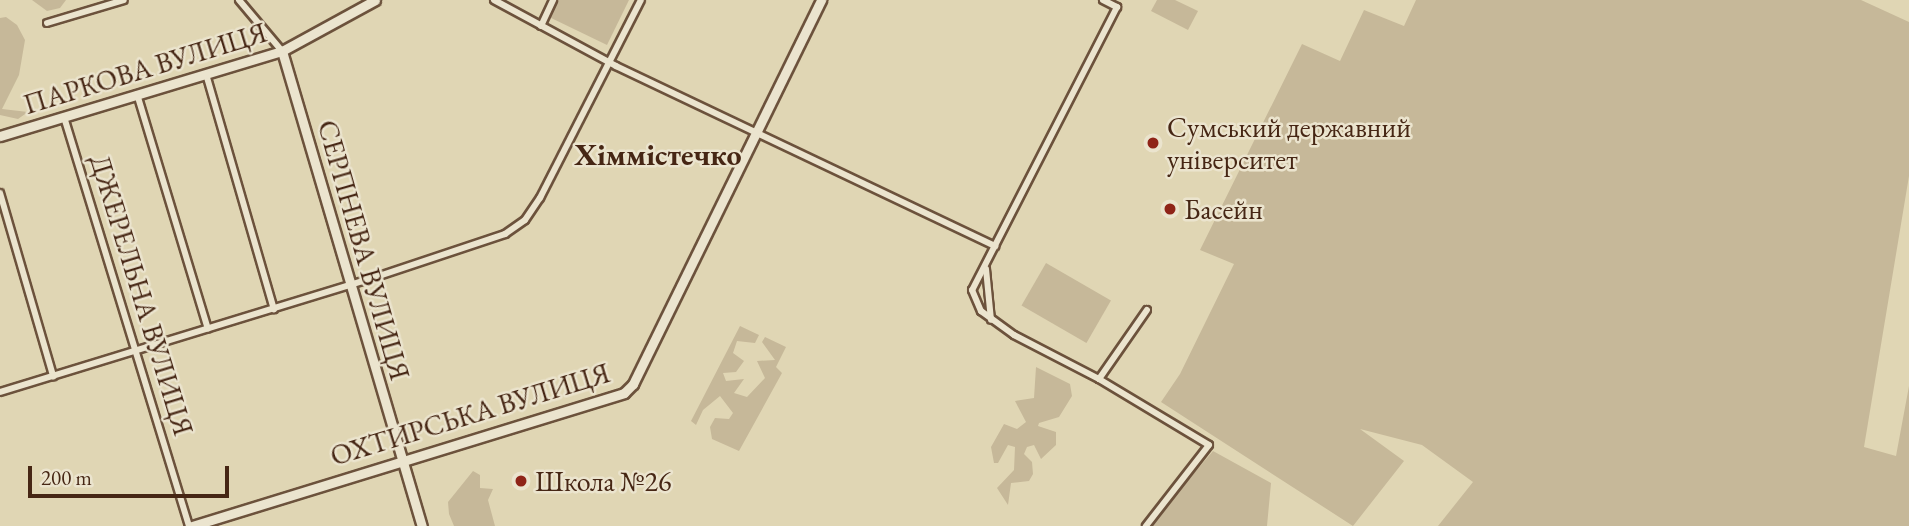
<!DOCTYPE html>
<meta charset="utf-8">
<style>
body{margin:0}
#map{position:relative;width:1909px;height:526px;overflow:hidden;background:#e0d6b4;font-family:"EB Garamond",serif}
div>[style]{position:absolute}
.green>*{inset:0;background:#c6b899;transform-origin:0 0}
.roads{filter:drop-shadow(2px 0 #6c523c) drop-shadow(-2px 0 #6c523c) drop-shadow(0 2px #6c523c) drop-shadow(0 -2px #6c523c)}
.street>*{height:6px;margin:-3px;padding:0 3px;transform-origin:3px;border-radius:3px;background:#ebe4ce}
.secondary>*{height:9px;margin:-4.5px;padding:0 4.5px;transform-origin:4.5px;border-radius:4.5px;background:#ebe4ce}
.dots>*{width:19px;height:19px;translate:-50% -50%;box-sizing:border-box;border:4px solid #ebe4ce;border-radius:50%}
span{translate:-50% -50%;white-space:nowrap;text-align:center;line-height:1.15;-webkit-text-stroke:5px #ebe4ce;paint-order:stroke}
.street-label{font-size:28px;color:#462614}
.poi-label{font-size:28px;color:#462614}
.left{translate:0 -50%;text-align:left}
.neighbourhood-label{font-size:30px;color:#462614;font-weight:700}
.scale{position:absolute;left:28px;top:466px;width:201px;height:32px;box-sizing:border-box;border:4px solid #462614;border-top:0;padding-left:9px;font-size:21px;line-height:24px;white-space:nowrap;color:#462614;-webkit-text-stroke:5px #ebe4ce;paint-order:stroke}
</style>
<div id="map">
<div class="green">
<div style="clip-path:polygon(32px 0,66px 0,60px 8px,47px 11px)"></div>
<div style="clip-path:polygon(555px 0,629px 0,607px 45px,547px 16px)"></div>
<div style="clip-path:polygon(1157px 0,1175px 0,1198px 11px,1188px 30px,1151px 11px)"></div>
<div style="clip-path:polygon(1416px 0,1861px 0,1909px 22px,1909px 176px,1864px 447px,1896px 456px,1909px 386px,1909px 526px,1438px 526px,1473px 482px,1422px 445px,1360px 429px,1404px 461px,1353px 526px,1161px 402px,1180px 374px,1234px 264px,1200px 250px,1302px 44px,1340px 61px,1364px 10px,1404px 26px)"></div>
<div style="clip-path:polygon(6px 17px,17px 25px,25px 40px,19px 75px,2px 109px,28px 112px,18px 119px,0 115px,0 18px)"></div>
<div style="left:1046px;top:263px;width:75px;height:49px;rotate:30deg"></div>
<div style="clip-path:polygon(740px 326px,759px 335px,755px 343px,737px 341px,733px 353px,744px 361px,736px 372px,723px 373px,726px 381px,744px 379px,734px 393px,747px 397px,765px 378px,757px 361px,775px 360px,762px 342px,765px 337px,786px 347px,776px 367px,782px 373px,739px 451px,712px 439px,710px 427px,715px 418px,729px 419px,733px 413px,720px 396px,703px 410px,696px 425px,691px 421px)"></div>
<div style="clip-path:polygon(1036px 367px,1070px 384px,1072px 396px,1059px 417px,1039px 423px,1038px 426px,1056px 432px,1056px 445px,1041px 459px,1034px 445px,1027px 447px,1024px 454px,1032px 462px,1033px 474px,1029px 481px,1011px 483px,1008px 505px,997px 488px,1014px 470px,1015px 447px,1008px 445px,998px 463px,994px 463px,991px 447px,1004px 424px,1017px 429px,1026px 422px,1015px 401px,1034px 398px)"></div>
<div style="clip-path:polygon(1213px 451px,1271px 483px,1267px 526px,1149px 526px)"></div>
<div style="clip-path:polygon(473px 471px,480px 475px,480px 488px,493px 489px,488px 500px,495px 526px,454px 526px,449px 514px,448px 502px)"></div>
</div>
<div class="roads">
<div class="street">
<div style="left:239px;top:0;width:67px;rotate:49.9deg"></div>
<div style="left:494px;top:0;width:139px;rotate:28.4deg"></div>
<div style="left:616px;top:66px;width:420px;rotate:25.4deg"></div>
<div style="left:1103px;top:0;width:16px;rotate:27deg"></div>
<div style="left:1117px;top:7px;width:318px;rotate:117.1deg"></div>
<div style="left:972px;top:290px;width:23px;rotate:67deg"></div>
<div style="left:981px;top:311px;width:41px;rotate:36deg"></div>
<div style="left:1014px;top:335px;width:96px;rotate:27.4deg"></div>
<div style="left:1099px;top:379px;width:128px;rotate:31deg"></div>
<div style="left:1209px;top:445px;width:103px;rotate:127.9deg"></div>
<div style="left:47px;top:23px;width:80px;rotate:-16.6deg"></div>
<div style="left:541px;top:26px;width:29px;rotate:-65deg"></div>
<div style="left:206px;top:74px;width:245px;rotate:73.9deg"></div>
<div style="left:137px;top:94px;width:245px;rotate:73.2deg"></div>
<div style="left:64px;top:117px;width:428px;rotate:73deg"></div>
<div style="left:0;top:193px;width:191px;rotate:73.8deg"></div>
<div style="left:986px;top:269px;width:51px;rotate:84.4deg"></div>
<div style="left:1099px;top:379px;width:84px;rotate:-55.2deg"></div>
<div style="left:0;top:392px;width:381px;rotate:-17deg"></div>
<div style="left:364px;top:281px;width:149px;rotate:-18.4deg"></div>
<div style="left:505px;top:234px;width:24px;rotate:-35deg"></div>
<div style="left:525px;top:220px;width:27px;rotate:-56deg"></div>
<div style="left:540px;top:198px;width:222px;rotate:-63deg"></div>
</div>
<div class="secondary">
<div style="left:282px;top:51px;width:495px;rotate:73.6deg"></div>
<div style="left:0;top:136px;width:295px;rotate:-16.8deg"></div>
<div style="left:282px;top:51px;width:106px;rotate:-28.7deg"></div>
<div style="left:192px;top:526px;width:452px;rotate:-17.1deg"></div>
<div style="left:624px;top:393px;width:13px;rotate:-45deg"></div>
<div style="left:633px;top:384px;width:428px;rotate:-63.9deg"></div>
</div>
</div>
<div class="dots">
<div style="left:1153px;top:143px;background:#8f2418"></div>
<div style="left:1170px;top:209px;background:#8f2418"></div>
<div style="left:521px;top:481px;background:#8f2418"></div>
</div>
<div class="street-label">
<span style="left:145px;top:68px;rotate:-17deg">ПАРКОВА ВУЛИЦЯ</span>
<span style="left:364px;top:250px;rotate:74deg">СЕРПНЕВА ВУЛИЦЯ</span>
<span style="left:142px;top:295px;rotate:73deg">ДЖЕРЕЛЬНА ВУЛИЦЯ</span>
<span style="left:470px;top:414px;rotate:-17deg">ОХТИРСЬКА ВУЛИЦЯ</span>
</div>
<div class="poi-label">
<span class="left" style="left:1167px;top:143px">Сумський державний<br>університет</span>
<span class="left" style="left:1184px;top:209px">Басейн</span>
<span class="left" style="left:535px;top:481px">Школа №26</span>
</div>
<div class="neighbourhood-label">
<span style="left:658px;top:155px">Хіммістечко</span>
</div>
<div class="scale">200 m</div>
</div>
